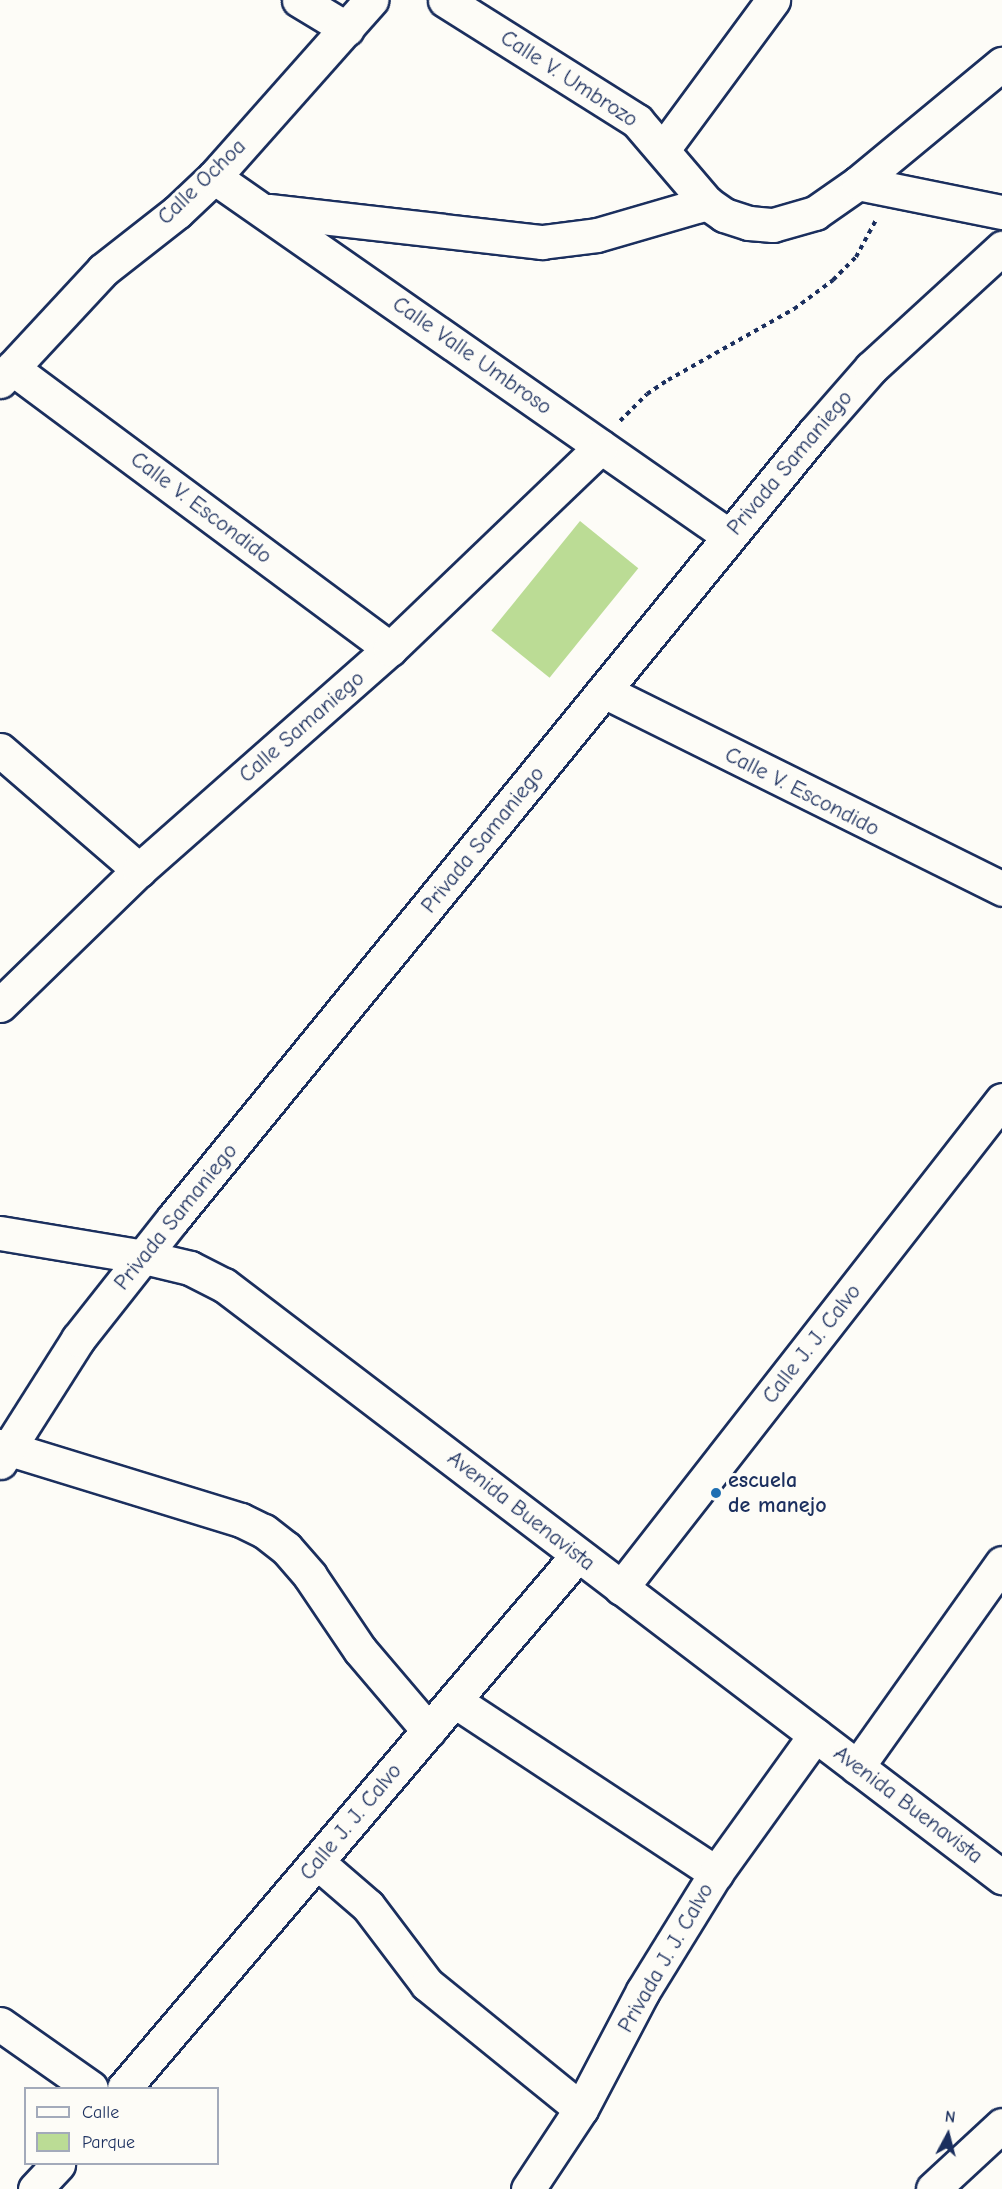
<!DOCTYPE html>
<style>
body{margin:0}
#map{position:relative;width:1002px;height:2189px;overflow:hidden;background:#fdfcf7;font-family:"Comic Neue",sans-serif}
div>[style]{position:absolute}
.green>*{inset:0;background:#bbdc95;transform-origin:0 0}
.path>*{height:4px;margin-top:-2px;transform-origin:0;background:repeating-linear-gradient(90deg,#1b2f5e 0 4.5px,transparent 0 9px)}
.roads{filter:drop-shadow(2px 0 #1b2f5e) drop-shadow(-2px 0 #1b2f5e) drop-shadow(0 2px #1b2f5e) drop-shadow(0 -2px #1b2f5e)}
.minor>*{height:33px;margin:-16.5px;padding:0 16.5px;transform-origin:16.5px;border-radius:16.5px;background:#fdfcf7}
.tertiary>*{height:33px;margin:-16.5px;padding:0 16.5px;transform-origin:16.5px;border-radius:16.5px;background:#fdfcf7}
.dots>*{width:16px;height:16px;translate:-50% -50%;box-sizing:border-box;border:3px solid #fdfcf7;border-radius:50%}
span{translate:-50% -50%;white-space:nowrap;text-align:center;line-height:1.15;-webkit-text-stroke:6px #fdfcf7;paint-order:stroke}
.street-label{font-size:22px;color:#1b2f5e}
.poi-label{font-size:22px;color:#1b2f5e;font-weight:700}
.left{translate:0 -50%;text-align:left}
.legend{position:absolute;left:24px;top:2087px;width:195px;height:78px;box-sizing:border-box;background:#fdfcf7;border:2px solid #a3aaba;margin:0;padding:8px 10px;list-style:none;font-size:18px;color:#1b2f5e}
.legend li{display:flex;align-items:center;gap:12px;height:30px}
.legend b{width:30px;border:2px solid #a3aaba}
.north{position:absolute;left:918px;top:2105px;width:60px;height:60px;-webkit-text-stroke:4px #fdfcf7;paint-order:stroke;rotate:7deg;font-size:16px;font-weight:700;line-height:24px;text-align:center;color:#1b2f5e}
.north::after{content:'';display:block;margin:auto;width:21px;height:27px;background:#1b2f5e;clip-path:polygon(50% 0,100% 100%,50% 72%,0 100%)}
</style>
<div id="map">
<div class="green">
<div style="left:580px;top:521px;width:75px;height:141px;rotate:39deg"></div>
</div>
<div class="path">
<div style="left:620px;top:421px;width:38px;rotate:-45deg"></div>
<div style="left:647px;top:394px;width:25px;rotate:-34deg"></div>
<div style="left:668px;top:380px;width:145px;rotate:-29.4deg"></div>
<div style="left:794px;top:309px;width:49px;rotate:-36.6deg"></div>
<div style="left:833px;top:280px;width:33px;rotate:-45deg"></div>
<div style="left:856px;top:257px;width:42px;rotate:-61.6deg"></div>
</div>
<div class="roads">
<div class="minor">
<div style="left:299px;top:0;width:56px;rotate:31.1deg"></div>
<div style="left:445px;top:0;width:227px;rotate:32.2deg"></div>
<div style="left:637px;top:121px;width:108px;rotate:49.5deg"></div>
<div style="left:707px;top:203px;width:21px;rotate:35deg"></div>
<div style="left:724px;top:215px;width:26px;rotate:18deg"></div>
<div style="left:749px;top:223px;width:24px;rotate:5deg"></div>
<div style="left:773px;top:225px;width:44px;rotate:-15.9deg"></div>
<div style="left:815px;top:213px;width:52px;rotate:-34.9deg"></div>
<div style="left:858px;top:183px;width:187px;rotate:-39.6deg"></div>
<div style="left:664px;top:148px;width:184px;rotate:-53.6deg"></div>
<div style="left:214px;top:177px;width:628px;rotate:34.88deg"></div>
<div style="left:858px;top:183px;width:147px;rotate:11.4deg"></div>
<div style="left:269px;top:211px;width:275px;rotate:6.5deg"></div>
<div style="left:542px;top:242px;width:55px;rotate:-7.3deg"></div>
<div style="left:597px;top:235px;width:115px;rotate:-16.2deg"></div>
<div style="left:12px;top:368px;width:471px;rotate:36.6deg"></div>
<div style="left:0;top:381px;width:151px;rotate:-47.1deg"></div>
<div style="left:103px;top:270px;width:94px;rotate:-38.1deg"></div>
<div style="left:177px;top:212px;width:51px;rotate:-43.4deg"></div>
<div style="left:214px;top:177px;width:237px;rotate:-48.4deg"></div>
<div style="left:604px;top:691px;width:445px;rotate:26.4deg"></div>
<div style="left:0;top:750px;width:184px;rotate:40.8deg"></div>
<div style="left:0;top:1005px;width:194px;rotate:-44.2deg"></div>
<div style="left:139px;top:870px;width:334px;rotate:-41.4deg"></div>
<div style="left:390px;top:649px;width:292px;rotate:-43.8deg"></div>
<div style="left:0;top:1446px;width:252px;rotate:17.1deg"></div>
<div style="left:241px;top:1520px;width:25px;rotate:26deg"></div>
<div style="left:264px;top:1531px;width:28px;rotate:38deg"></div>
<div style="left:286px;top:1548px;width:37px;rotate:49deg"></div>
<div style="left:310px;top:1576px;width:89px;rotate:56deg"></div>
<div style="left:360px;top:1650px;width:106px;rotate:49.6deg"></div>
<div style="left:0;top:1462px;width:146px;rotate:-57.6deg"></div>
<div style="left:78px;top:1339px;width:152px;rotate:-51.7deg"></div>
<div style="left:172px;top:1220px;width:1017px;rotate:-50.79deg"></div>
<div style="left:815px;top:432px;width:85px;rotate:-48.8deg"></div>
<div style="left:871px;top:368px;width:178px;rotate:-42.5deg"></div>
<div style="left:455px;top:1701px;width:313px;rotate:33.4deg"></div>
<div style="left:857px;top:1767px;width:250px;rotate:-54.6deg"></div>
<div style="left:317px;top:1862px;width:67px;rotate:40.8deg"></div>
<div style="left:368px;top:1906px;width:98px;rotate:52.9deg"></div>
<div style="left:427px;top:1984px;width:198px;rotate:39.1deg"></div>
<div style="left:0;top:2024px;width:111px;rotate:35.1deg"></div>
<div style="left:124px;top:2088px;width:699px;rotate:-49.59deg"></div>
<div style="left:35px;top:2189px;width:34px;rotate:-47deg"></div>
<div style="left:528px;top:2189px;width:96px;rotate:-56.5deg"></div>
<div style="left:581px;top:2109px;width:133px;rotate:-62.3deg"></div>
<div style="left:643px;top:1991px;width:139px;rotate:-58.3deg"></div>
<div style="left:716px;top:1873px;width:170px;rotate:-54.3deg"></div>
<div style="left:933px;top:2189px;width:94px;rotate:-42.8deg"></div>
</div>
<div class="tertiary">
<div style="left:0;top:1233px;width:146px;rotate:9.5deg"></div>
<div style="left:144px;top:1257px;width:47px;rotate:13.4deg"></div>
<div style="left:190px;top:1268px;width:38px;rotate:27deg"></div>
<div style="left:224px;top:1285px;width:978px;rotate:37.27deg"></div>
<div style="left:621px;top:1588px;width:619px;rotate:-52.02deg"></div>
</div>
</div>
<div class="dots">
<div style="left:716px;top:1493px;background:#1f6fb2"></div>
</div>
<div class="street-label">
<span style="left:569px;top:79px;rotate:33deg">Calle V. Umbrozo</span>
<span style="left:202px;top:182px;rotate:-44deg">Calle Ochoa</span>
<span style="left:472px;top:356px;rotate:35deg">Calle Valle Umbroso</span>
<span style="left:790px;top:463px;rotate:-50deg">Privada Samaniego</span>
<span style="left:201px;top:508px;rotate:37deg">Calle V. Escondido</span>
<span style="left:302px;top:727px;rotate:-41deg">Calle Samaniego</span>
<span style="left:802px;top:792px;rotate:27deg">Calle V. Escondido</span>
<span style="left:483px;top:840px;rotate:-51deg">Privada Samaniego</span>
<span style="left:176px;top:1217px;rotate:-51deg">Privada Samaniego</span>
<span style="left:812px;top:1344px;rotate:-52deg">Calle J. J. Calvo</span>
<span style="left:521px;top:1511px;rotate:38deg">Avenida Buenavista</span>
<span style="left:908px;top:1805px;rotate:37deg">Avenida Buenavista</span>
<span style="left:351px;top:1822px;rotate:-50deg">Calle J. J. Calvo</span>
<span style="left:666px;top:1958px;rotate:-60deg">Privada J. J. Calvo</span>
</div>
<div class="poi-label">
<span class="left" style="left:728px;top:1493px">escuela<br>de manejo</span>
</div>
<ul class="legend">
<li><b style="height:8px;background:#fdfcf7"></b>Calle</li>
<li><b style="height:16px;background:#bbdc95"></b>Parque</li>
</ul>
<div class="north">N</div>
</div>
